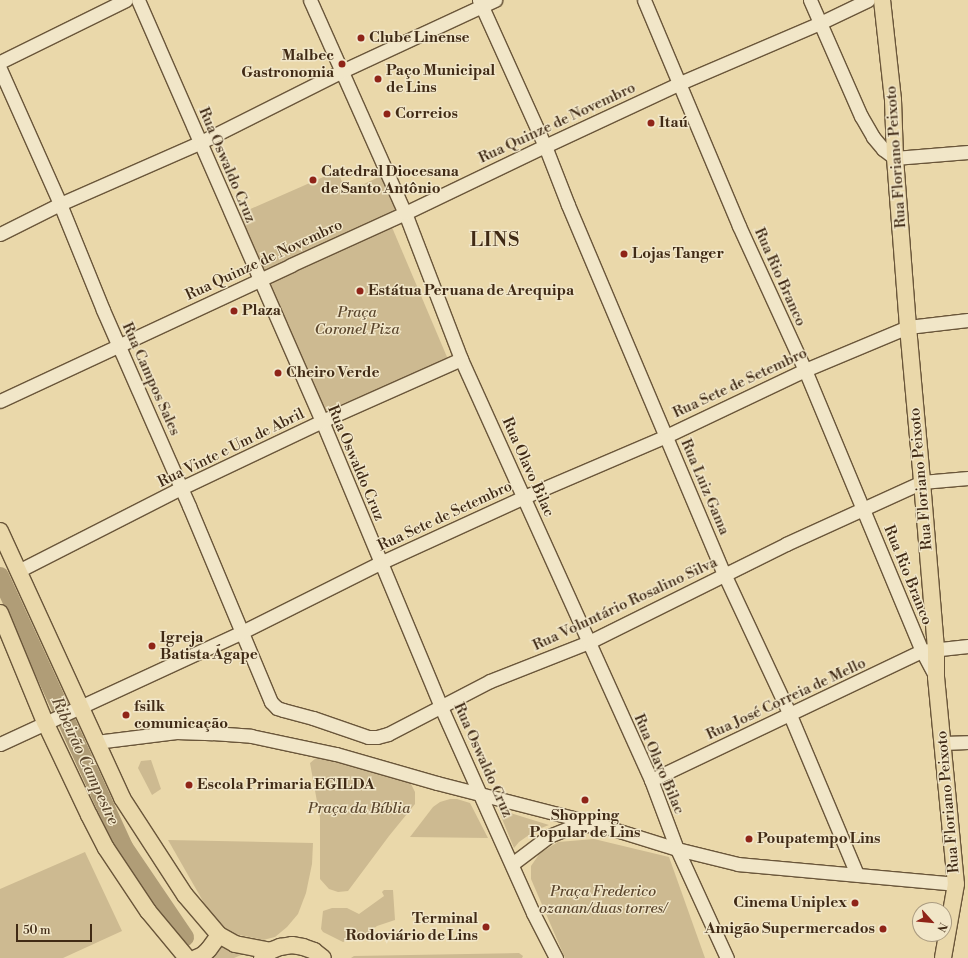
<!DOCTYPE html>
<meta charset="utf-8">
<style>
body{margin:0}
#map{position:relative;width:968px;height:958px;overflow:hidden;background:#ead8aa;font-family:"Libre Bodoni",serif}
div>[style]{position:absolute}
.green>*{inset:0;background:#cdba91;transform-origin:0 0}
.river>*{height:18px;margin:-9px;padding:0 9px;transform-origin:9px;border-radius:9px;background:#b09d77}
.roads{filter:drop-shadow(1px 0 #6a563a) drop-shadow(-1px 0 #6a563a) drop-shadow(0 1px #6a563a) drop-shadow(0 -1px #6a563a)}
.minor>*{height:13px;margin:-6.5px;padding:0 6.5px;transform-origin:6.5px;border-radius:6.5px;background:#f1e6c8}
.major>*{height:16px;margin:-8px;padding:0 8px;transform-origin:8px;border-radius:8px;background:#ead8aa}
.dots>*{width:11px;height:11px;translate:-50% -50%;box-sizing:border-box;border:2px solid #f1e6c8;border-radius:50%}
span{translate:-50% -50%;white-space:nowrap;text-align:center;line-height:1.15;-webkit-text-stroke:3px #f1e6c8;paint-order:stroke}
.poi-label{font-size:15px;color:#402a15;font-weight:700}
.left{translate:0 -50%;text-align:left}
.right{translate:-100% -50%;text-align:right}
.street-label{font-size:15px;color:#402a15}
.park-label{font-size:15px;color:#5c472e;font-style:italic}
.water-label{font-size:16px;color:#5c472e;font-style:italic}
.district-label{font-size:19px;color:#402a15;font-weight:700;letter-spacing:1px}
.north{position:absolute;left:912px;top:902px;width:40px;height:40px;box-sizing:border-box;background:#f1e6c8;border:1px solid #aa9b80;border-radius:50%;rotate:117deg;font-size:11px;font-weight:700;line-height:16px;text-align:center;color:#402a15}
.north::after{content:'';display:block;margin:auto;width:14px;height:18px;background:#8f2418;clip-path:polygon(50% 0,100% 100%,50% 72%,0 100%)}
.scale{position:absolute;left:16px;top:924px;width:76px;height:18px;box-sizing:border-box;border:2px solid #402a15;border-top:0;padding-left:5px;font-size:12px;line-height:14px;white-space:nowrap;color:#402a15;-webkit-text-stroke:3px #f1e6c8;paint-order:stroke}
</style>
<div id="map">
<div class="green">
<div style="clip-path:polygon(337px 171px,347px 192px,383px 175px,399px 214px,264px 271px,239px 214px)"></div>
<div style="left:391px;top:225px;width:146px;height:140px;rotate:67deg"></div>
<div style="clip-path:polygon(316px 758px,324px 758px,410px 782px,415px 792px,415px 804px,389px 836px,348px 891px,338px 892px,329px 889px,320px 879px,320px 818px,310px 763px)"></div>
<div style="clip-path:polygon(151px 760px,161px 789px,152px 795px,138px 768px,141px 761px)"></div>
<div style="clip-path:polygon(450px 799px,457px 799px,470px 803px,488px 838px,410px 837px,433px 807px,440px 802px)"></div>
<div style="clip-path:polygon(498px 809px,549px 825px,536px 830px,519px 842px,514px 848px)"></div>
<div style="clip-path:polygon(594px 839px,669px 857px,705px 958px,565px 958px,531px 879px,531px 866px,540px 853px,558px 842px)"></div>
<div style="clip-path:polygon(168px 840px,313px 843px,312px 864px,306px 893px,298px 914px,287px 927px,275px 937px,263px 940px,235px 934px,216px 924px)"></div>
<div style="clip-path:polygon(85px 852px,122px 931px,63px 958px,0 958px,0 889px)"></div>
<div style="clip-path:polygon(384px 890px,393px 890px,395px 920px,377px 926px,369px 932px,343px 942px,323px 932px,321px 929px,323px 911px,332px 908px,347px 908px,359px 914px,384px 896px,382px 892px)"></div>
<div style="clip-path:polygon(220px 941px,246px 953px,234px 958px,202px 958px)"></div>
<div style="clip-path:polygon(519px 953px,523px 956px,522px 958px,351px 958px,354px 956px)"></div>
</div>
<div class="river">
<div style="left:0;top:576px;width:298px;rotate:65.4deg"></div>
<div style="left:124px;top:847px;width:109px;rotate:55.9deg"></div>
</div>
<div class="roads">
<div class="minor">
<div style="left:138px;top:0;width:459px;rotate:66.4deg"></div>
<div style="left:322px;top:421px;width:308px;rotate:67.4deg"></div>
<div style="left:440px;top:705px;width:228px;rotate:65.9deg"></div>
<div style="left:533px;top:913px;width:51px;rotate:62.9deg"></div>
<div style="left:310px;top:0;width:233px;rotate:66deg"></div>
<div style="left:405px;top:213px;width:156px;rotate:69deg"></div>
<div style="left:461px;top:359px;width:462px;rotate:65.7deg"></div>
<div style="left:651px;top:780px;width:74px;rotate:69.4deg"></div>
<div style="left:677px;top:849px;width:120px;rotate:65.4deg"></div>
<div style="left:479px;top:0;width:160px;rotate:65.7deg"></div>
<div style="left:545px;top:146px;width:63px;rotate:68.7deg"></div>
<div style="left:568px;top:205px;width:403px;rotate:67.1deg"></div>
<div style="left:725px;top:576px;width:153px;rotate:64.9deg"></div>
<div style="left:790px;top:715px;width:173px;rotate:67.2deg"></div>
<div style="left:644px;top:0;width:245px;rotate:67.2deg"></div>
<div style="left:739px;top:226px;width:158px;rotate:65.4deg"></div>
<div style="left:805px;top:370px;width:304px;rotate:67.4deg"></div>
<div style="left:922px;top:651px;width:30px;rotate:62deg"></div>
<div style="left:810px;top:0;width:127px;rotate:66.3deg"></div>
<div style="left:861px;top:116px;width:24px;rotate:60deg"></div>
<div style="left:873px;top:137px;width:16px;rotate:50deg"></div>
<div style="left:883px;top:149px;width:15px;rotate:37deg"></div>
<div style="left:895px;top:158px;width:73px;rotate:-4.7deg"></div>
<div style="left:0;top:62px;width:140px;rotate:-26.2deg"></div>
<div style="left:0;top:69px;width:148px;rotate:66deg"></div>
<div style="left:60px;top:204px;width:114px;rotate:67.9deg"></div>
<div style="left:103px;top:310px;width:214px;rotate:66.3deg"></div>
<div style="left:189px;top:506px;width:212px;rotate:67.3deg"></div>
<div style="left:271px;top:702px;width:8px;rotate:45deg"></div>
<div style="left:277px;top:708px;width:6px;rotate:18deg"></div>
<div style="left:283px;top:710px;width:31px;rotate:15deg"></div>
<div style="left:313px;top:718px;width:58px;rotate:19.1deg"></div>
<div style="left:368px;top:737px;width:9px"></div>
<div style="left:377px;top:737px;width:11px;rotate:-15deg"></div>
<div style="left:388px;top:734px;width:115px;rotate:-27.5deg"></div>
<div style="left:490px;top:681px;width:106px;rotate:-21.5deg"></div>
<div style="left:589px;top:642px;width:220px;rotate:-26.4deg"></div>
<div style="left:786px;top:544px;width:149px;rotate:-24.5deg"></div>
<div style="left:922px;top:482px;width:46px;rotate:-5deg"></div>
<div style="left:0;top:234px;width:67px;rotate:-26.6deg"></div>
<div style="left:60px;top:204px;width:154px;rotate:-23.7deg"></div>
<div style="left:201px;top:142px;width:158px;rotate:-26.7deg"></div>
<div style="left:342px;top:71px;width:169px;rotate:-24.9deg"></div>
<div style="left:0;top:401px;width:321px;rotate:-25deg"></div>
<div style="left:291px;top:265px;width:125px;rotate:-24.5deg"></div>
<div style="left:405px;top:213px;width:155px;rotate:-25.6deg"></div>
<div style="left:545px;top:146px;width:149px;rotate:-25deg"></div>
<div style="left:680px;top:83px;width:152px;rotate:-23.2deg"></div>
<div style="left:820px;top:23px;width:53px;rotate:-25.6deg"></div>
<div style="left:18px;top:571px;width:183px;rotate:-27deg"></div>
<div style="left:181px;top:488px;width:156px;rotate:-25.4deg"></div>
<div style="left:322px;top:421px;width:152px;rotate:-24deg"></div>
<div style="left:96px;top:742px;width:81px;rotate:-7.1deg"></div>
<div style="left:176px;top:732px;width:36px;rotate:2deg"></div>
<div style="left:212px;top:733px;width:39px;rotate:4deg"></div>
<div style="left:251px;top:736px;width:87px;rotate:12deg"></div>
<div style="left:336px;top:754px;width:105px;rotate:16deg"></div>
<div style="left:437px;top:783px;width:168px;rotate:14.4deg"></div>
<div style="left:600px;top:825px;width:81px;rotate:17.3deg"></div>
<div style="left:677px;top:849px;width:63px;rotate:13.8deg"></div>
<div style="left:738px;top:864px;width:219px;rotate:5.2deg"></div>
<div style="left:943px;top:743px;width:25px;rotate:-2deg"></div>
<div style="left:0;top:744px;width:267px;rotate:-24.8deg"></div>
<div style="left:242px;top:632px;width:154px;rotate:-26.6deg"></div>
<div style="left:380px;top:563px;width:158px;rotate:-24.6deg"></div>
<div style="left:524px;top:497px;width:155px;rotate:-23.2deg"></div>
<div style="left:666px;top:436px;width:154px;rotate:-25.4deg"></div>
<div style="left:805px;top:370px;width:112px;rotate:-22.7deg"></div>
<div style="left:908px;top:327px;width:60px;rotate:-6.7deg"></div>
<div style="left:651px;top:780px;width:300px;rotate:-25.5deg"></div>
<div style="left:922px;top:651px;width:46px;rotate:-6.2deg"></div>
<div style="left:512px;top:864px;width:46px;rotate:-37.1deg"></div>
<div style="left:549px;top:836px;width:24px;rotate:-22deg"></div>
<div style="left:571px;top:827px;width:20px;rotate:-6deg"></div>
</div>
<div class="major">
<div style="left:882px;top:0;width:101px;rotate:83.7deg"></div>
<div style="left:893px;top:100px;width:58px;rotate:88deg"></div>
<div style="left:895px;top:158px;width:169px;rotate:85.6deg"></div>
<div style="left:908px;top:327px;width:156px;rotate:84.8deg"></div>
<div style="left:922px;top:482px;width:168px;rotate:85.2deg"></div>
<div style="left:936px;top:649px;width:28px;rotate:90deg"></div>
<div style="left:936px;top:677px;width:208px;rotate:84.5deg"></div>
<div style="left:956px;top:884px;width:75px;rotate:100deg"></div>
<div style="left:0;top:531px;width:294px;rotate:65.4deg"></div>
<div style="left:122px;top:798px;width:116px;rotate:57deg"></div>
<div style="left:185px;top:895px;width:52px;rotate:49.6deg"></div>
<div style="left:219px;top:935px;width:18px;rotate:29deg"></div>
<div style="left:235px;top:944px;width:36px;rotate:11deg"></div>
<div style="left:0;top:613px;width:118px;rotate:67.6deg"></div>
<div style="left:45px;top:722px;width:103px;rotate:64.7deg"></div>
<div style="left:89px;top:815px;width:37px;rotate:63deg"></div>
<div style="left:106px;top:848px;width:76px;rotate:56.3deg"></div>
<div style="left:148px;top:911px;width:61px;rotate:50.3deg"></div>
<div style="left:196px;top:958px;width:8px;rotate:-23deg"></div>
<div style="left:203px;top:955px;width:8px;rotate:-45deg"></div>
<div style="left:209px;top:949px;width:17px;rotate:-54deg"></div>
<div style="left:262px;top:958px;width:11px;rotate:-41deg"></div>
<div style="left:270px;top:951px;width:11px;rotate:-22deg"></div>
<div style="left:280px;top:947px;width:12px;rotate:-9deg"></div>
<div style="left:292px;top:945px;width:11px;rotate:10deg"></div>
<div style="left:303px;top:947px;width:12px;rotate:20deg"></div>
<div style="left:314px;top:951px;width:11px;rotate:38deg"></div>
</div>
</div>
<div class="dots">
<div style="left:361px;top:38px;background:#8f2418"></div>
<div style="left:342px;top:64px;background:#8f2418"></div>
<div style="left:378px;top:79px;background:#8f2418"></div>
<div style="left:387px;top:114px;background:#8f2418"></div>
<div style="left:651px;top:123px;background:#8f2418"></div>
<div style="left:313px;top:180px;background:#8f2418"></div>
<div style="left:624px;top:254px;background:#8f2418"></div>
<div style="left:360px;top:291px;background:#8f2418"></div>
<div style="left:234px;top:311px;background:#8f2418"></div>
<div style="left:278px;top:373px;background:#8f2418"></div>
<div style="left:152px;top:646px;background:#8f2418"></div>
<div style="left:126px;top:715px;background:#8f2418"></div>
<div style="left:189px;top:785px;background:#8f2418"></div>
<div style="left:585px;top:800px;background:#8f2418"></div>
<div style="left:749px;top:839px;background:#8f2418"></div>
<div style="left:855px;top:903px;background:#8f2418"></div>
<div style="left:486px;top:927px;background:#8f2418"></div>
<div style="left:883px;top:929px;background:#8f2418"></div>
</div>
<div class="poi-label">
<span class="left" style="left:369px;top:38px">Clube Linense</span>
<span class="right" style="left:334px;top:64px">Malbec<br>Gastronomia</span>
<span class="left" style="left:386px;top:79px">Paço Municipal<br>de Lins</span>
<span class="left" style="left:395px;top:114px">Correios</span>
<span class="left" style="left:659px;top:123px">Itaú</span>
<span class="left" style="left:321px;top:180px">Catedral Diocesana<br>de Santo Antônio</span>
<span class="left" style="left:632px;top:254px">Lojas Tanger</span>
<span class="left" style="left:368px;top:291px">Estátua Peruana de Arequipa</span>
<span class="left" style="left:242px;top:311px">Plaza</span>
<span class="left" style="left:286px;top:373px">Cheiro Verde</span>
<span class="left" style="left:160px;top:646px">Igreja<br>Batista Ágape</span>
<span class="left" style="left:134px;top:715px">fsilk<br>comunicação</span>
<span class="left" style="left:197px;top:785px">Escola Primaria EGILDA</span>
<span style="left:585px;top:824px">Shopping<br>Popular de Lins</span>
<span class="left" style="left:757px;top:839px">Poupatempo Lins</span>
<span class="right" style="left:847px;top:903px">Cinema Uniplex</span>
<span class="right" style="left:478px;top:927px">Terminal<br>Rodoviário de Lins</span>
<span class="right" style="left:875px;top:929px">Amigão Supermercados</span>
</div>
<div class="street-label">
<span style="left:557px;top:123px;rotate:-25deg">Rua Quinze de Novembro</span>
<span style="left:896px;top:157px;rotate:-94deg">Rua Floriano Peixoto</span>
<span style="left:227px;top:165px;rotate:67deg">Rua Oswaldo Cruz</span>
<span style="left:264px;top:260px;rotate:-25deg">Rua Quinze de Novembro</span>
<span style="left:780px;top:277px;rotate:66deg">Rua Rio Branco</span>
<span style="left:151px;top:379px;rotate:66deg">Rua Campos Sales</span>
<span style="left:740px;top:383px;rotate:-25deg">Rua Sete de Setembro</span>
<span style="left:231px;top:448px;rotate:-26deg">Rua Vinte e Um de Abril</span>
<span style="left:356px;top:463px;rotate:67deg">Rua Oswaldo Cruz</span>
<span style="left:528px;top:467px;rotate:66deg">Rua Olavo Bilac</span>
<span style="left:921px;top:479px;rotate:-95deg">Rua Floriano Peixoto</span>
<span style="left:705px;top:487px;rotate:67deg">Rua Luiz Gama</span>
<span style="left:445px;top:516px;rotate:-25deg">Rua Sete de Setembro</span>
<span style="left:908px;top:575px;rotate:68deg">Rua Rio Branco</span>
<span style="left:625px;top:604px;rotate:-25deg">Rua Voluntário Rosalino Silva</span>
<span style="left:786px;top:699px;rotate:-25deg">Rua José Correia de Mello</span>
<span style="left:483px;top:760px;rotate:66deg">Rua Oswaldo Cruz</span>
<span style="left:659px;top:764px;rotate:67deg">Rua Olavo Bilac</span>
<span style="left:948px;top:802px;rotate:-95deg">Rua Floriano Peixoto</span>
</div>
<div class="park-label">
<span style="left:357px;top:321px">Praça<br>Coronel Piza</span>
<span style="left:359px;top:809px">Praça da Bíblia</span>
<span style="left:603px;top:900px">Praça Frederico<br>ozanan/duas torres/</span>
</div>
<div class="water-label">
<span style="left:85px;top:761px;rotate:65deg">Ribeirão Campestre</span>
</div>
<div class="district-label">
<span style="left:495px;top:241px">LINS</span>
</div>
<div class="north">N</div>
<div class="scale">50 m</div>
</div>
